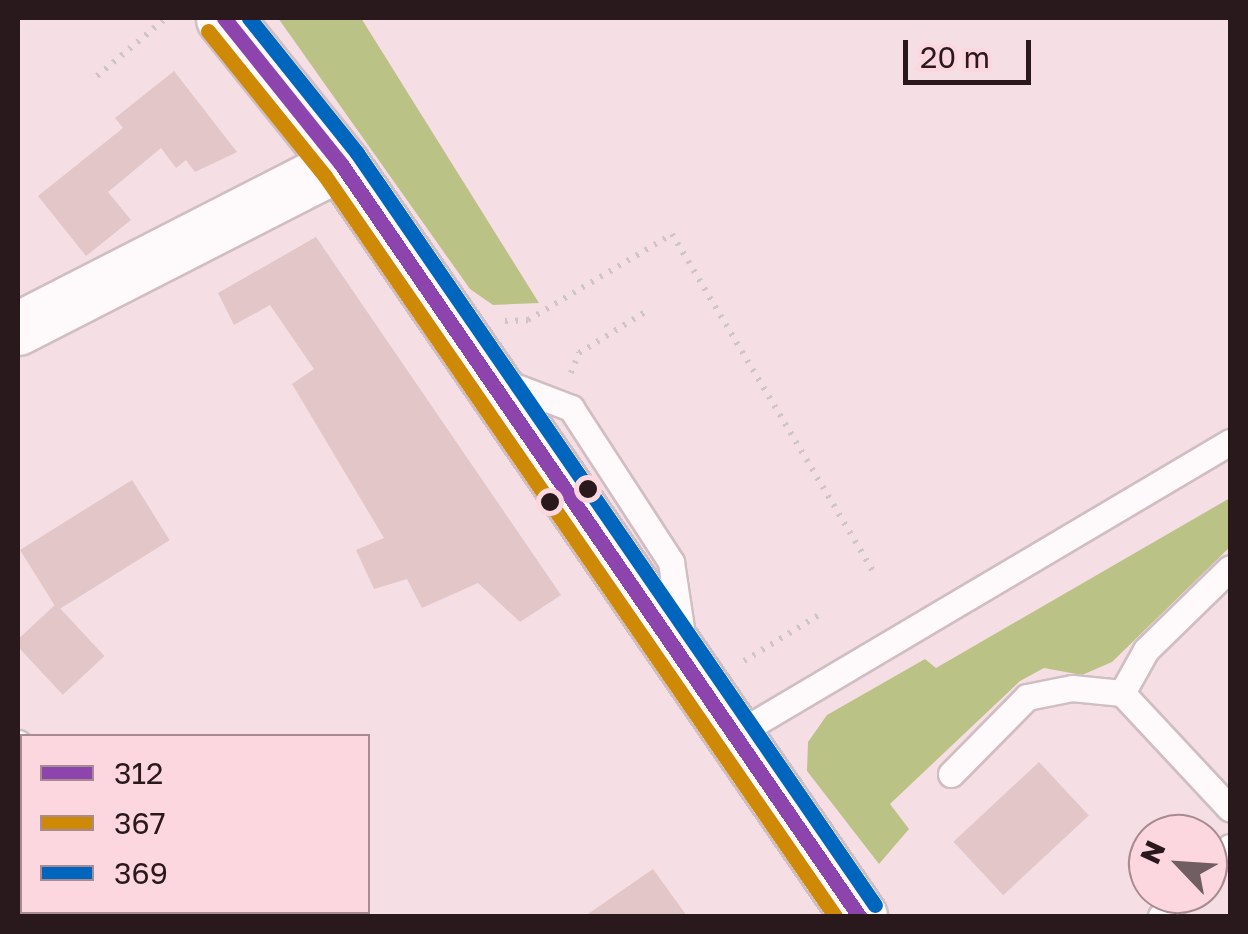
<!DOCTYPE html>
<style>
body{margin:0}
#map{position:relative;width:1248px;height:934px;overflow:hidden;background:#f5dfe4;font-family:"Golos Text",sans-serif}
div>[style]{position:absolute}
.forest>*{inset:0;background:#bbc286}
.building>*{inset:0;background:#e2c6c8;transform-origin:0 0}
.path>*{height:6px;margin-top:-3px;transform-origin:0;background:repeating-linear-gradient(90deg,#cec5c6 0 2.5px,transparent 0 10.5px)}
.roads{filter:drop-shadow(2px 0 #d0bec2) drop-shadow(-2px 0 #d0bec2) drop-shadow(0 2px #d0bec2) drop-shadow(0 -2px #d0bec2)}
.lane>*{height:25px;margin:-12.5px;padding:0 12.5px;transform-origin:12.5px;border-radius:12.5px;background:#fefafb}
.street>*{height:52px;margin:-26px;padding:0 26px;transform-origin:26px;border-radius:26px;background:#fefafb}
.secondary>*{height:55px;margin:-27.5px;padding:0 27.5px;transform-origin:27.5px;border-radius:27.5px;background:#fefafb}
.bus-1>*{height:15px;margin:-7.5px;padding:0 7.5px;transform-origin:7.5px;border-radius:7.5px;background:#8e44ad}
.bus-2>*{height:15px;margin:-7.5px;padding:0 7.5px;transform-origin:7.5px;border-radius:7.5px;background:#ce8a06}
.bus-3>*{height:15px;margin:-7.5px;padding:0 7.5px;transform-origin:7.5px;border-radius:7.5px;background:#0065bd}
.dots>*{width:28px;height:28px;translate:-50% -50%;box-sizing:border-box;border:5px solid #fdd7df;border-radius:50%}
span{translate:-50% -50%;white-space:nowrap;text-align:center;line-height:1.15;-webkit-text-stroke:9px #fdd7df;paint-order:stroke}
.frame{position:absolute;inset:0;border:20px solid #29181c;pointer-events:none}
.legend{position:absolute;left:20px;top:734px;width:350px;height:180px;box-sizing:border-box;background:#fdd7df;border:2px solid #a88b91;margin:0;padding:12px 18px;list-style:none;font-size:30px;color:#29181c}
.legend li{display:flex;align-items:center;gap:20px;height:50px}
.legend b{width:50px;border:2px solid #a88b91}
.north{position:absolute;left:1128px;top:814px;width:100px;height:100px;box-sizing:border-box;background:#fdd7df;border:2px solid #a88b91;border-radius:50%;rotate:295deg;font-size:28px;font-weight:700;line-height:40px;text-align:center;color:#29181c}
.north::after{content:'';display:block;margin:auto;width:35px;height:45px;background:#705e62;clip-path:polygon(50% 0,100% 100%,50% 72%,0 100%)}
.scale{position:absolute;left:903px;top:40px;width:128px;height:45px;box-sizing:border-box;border:5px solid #29181c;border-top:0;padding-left:12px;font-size:30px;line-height:35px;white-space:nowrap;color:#29181c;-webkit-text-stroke:8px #fdd7df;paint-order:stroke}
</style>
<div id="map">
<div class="forest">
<div style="clip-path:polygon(278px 18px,361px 18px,539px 303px,493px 305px,470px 289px)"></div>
<div style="clip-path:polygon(1230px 498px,1230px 547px,1112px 662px,1082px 675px,1044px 668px,1020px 681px,890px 804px,909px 829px,879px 864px,807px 771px,808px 742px,827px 715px,925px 659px,936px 668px)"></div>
</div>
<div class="building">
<div style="clip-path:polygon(174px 71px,237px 152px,195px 172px,186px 160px,176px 168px,161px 148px,108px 192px,131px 220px,86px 256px,38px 196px,123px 128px,115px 118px)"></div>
<div style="clip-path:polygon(316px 237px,561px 595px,520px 622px,478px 583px,422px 608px,407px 579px,374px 589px,356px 550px,384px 538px,292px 384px,314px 369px,270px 305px,234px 325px,218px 293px)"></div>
<div style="left:132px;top:480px;width:71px;height:132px;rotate:58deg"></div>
<div style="left:56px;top:604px;width:71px;height:57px;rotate:47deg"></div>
<div style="left:1039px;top:762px;width:73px;height:117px;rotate:47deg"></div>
<div style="clip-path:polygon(653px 869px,687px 916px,585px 916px)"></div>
</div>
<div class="path">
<div style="left:97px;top:76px;width:90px;rotate:-40deg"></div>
<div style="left:505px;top:321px;width:23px;rotate:-2deg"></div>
<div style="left:528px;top:320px;width:168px;rotate:-30.8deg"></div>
<div style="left:672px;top:234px;width:398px;rotate:59.2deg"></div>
<div style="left:571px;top:373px;width:22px;rotate:-68deg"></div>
<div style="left:579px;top:353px;width:78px;rotate:-31.8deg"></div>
<div style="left:744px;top:661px;width:92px;rotate:-31.6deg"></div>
</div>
<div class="roads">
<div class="lane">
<div style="left:503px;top:382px;width:73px;rotate:20.9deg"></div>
<div style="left:571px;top:408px;width:184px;rotate:57deg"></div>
<div style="left:671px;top:562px;width:74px;rotate:81.4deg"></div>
<div style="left:1122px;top:693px;width:49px;rotate:-60.8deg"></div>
<div style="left:1146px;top:650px;width:117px;rotate:-44.3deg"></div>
<div style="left:735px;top:735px;width:575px;rotate:-30.62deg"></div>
<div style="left:18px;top:743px;width:7px;rotate:56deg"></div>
<div style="left:951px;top:774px;width:108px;rotate:-45.4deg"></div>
<div style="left:1027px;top:697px;width:46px;rotate:-11.3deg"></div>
<div style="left:1072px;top:688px;width:50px;rotate:5.7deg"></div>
<div style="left:1122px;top:693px;width:158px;rotate:47deg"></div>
<div style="left:1208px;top:869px;width:31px;rotate:-45deg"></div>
<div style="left:176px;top:912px;width:6px;rotate:39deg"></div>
<div style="left:1161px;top:916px;width:32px;rotate:-44deg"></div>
</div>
<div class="street">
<div style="left:18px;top:329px;width:363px;rotate:-27.1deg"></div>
</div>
<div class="secondary">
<div style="left:224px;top:18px;width:187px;rotate:51.3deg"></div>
<div style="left:341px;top:164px;width:913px;rotate:55.44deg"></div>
</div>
</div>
<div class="bus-1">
<div style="left:224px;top:18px;width:187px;rotate:51.3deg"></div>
<div style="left:341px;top:164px;width:913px;rotate:55.44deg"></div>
</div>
<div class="bus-2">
<div style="left:208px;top:31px;width:186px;rotate:51.1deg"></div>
<div style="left:325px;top:176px;width:899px;rotate:55.43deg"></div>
</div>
<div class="bus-3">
<div style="left:249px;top:18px;width:173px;rotate:51.3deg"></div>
<div style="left:357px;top:153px;width:913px;rotate:55.44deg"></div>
</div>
<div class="dots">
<div style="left:588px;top:489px;background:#29181c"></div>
<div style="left:550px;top:502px;background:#29181c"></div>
</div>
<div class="frame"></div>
<ul class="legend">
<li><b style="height:12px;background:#8e44ad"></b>312</li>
<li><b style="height:12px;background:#ce8a06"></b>367</li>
<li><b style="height:12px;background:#0065bd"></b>369</li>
</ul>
<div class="north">N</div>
<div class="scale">20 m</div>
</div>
